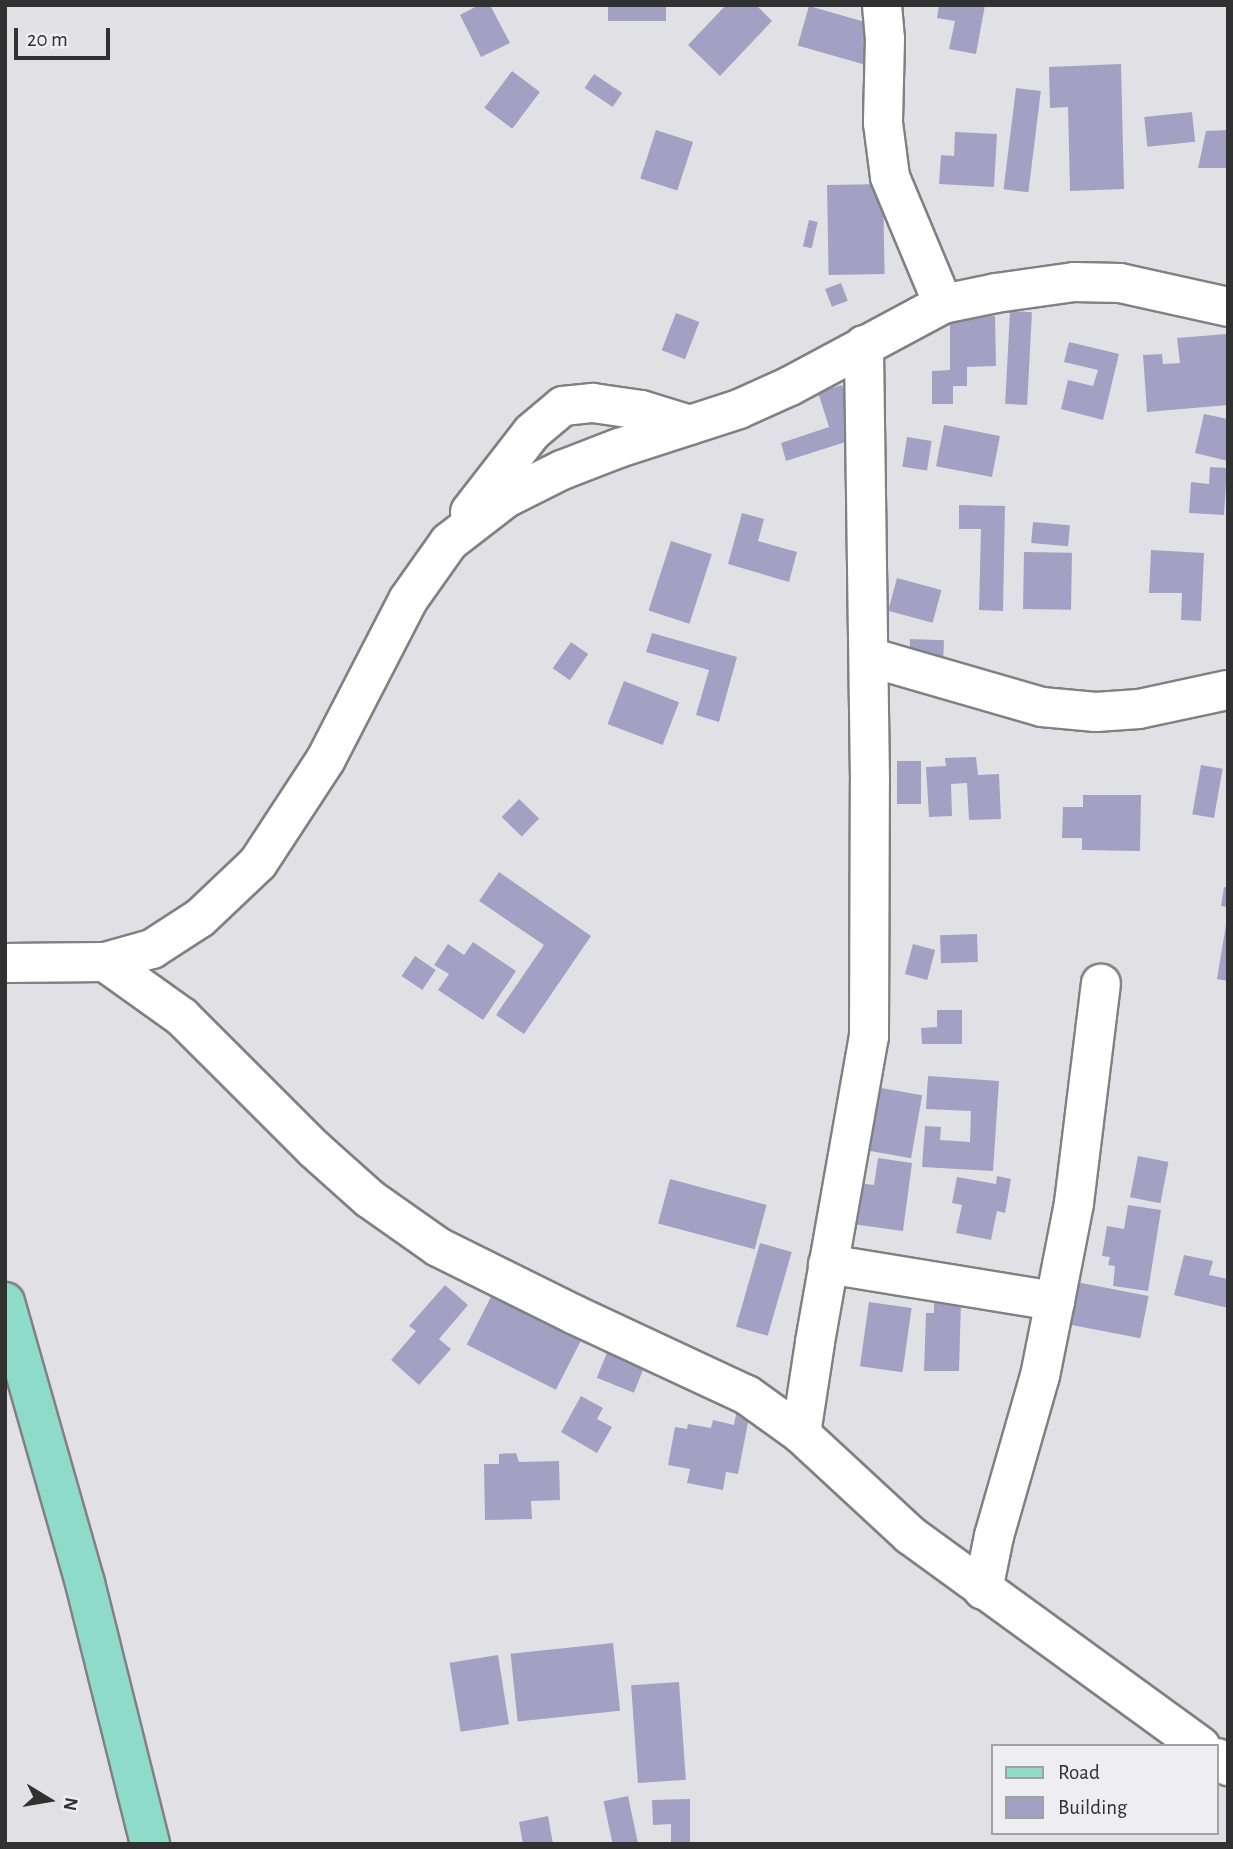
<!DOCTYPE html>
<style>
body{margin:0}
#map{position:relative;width:1233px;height:1849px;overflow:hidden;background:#e1e1e5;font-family:"Alegreya Sans",sans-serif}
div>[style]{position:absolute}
.building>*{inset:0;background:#a3a1c3;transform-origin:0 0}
.roads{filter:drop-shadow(2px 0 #818084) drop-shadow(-2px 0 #818084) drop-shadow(0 2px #818084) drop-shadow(0 -2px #818084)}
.minor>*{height:38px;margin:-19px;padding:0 19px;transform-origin:19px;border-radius:19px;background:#fff}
.major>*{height:38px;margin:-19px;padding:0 19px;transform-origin:19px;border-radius:19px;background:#8edbc8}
span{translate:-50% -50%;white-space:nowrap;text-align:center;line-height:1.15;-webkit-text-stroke:5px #eeeef2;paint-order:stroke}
.frame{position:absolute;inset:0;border:7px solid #313132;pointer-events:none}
.legend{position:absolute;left:991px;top:1744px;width:228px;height:91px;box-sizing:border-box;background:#eeeef2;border:2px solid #a2a2a5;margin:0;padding:9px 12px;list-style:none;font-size:21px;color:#313132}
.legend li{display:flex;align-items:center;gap:14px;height:35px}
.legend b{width:35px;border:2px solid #a2a2a5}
.north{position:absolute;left:14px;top:1765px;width:70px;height:70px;-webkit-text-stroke:5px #eeeef2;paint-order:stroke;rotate:101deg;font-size:19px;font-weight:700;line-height:28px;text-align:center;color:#313132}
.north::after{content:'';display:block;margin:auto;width:24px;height:32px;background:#313132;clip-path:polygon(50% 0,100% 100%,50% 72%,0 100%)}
.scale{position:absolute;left:14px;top:28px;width:96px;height:32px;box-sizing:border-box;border:4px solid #313132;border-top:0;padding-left:9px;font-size:21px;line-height:24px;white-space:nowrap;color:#313132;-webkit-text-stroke:5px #eeeef2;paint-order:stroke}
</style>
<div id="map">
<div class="building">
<div style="clip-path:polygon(479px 5px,490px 5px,510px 43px,481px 57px,460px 15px)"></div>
<div style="left:608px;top:5px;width:58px;height:16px"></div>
<div style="clip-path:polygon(726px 5px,756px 5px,772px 21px,720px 76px,688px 45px)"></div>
<div style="clip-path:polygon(939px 5px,985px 5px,976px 54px,949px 49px,955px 21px,937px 18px)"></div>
<div style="left:809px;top:6px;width:71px;height:41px;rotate:16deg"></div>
<div style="clip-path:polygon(1121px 64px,1124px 189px,1070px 191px,1068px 107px,1050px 108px,1049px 67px)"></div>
<div style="left:512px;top:71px;width:35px;height:46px;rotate:37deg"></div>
<div style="left:594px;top:74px;width:34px;height:17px;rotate:34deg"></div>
<div style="left:1016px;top:88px;width:25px;height:102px;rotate:7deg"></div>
<div style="left:1192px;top:112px;width:30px;height:48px;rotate:84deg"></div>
<div style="left:656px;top:130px;width:39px;height:51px;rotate:18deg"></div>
<div style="clip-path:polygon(1228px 130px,1228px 168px,1198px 168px,1206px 131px)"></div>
<div style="clip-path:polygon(955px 132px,997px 134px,994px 187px,939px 184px,941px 155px,954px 156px)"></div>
<div style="left:883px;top:184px;width:90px;height:56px;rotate:89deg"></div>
<div style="left:809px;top:220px;width:9px;height:27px;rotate:13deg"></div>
<div style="left:841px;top:283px;width:19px;height:17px;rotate:69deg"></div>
<div style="left:1010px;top:311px;width:22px;height:93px;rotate:3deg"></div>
<div style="left:676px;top:313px;width:25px;height:40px;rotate:21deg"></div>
<div style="clip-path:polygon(995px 316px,996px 366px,967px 367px,967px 386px,953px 386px,953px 404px,932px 404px,932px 371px,950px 370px,950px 317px)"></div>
<div style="clip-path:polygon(1226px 334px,1228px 405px,1147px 412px,1143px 355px,1162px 354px,1163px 364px,1180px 363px,1177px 338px)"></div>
<div style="clip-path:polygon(1069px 342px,1119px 354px,1103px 420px,1061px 409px,1068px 380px,1093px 386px,1098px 370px,1064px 362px)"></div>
<div style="clip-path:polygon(842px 385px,858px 438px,786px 461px,781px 443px,829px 427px,818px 392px)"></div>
<div style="clip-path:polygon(1204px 414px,1228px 419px,1228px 461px,1195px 453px)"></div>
<div style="left:944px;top:425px;width:57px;height:42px;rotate:11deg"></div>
<div style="left:907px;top:437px;width:25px;height:30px;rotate:9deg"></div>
<div style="clip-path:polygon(1210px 467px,1227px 468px,1224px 515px,1189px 513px,1191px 482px,1209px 484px)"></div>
<div style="clip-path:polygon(959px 505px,1005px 506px,1003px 611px,979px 610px,981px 529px,959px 529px)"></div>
<div style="clip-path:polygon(742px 513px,764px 519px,758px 541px,797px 552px,789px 582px,728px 564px)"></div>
<div style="left:1033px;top:522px;width:37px;height:21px;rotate:5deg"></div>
<div style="left:671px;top:541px;width:43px;height:73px;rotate:18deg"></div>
<div style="clip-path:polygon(1151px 550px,1204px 553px,1201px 621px,1181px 620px,1182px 593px,1149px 593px)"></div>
<div style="left:1024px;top:552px;width:48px;height:57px;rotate:1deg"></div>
<div style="left:897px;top:578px;width:46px;height:34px;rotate:15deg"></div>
<div style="clip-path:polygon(652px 633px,737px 657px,719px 722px,696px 715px,709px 670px,646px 652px)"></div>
<div style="left:910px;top:639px;width:34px;height:18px;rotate:2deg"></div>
<div style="left:571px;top:642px;width:21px;height:32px;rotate:35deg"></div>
<div style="left:624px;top:681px;width:59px;height:46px;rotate:21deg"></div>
<div style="clip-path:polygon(976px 757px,978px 775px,999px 774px,1001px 819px,969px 820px,967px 783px,951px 784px,952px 816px,929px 817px,926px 767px,946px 766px,945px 758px)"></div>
<div style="left:921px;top:761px;width:43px;height:24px;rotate:90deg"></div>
<div style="left:1201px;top:765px;width:22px;height:50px;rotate:10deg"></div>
<div style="clip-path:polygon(1083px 795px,1141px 795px,1140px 851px,1082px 850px,1082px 838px,1062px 838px,1063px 807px,1083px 807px)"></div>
<div style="left:519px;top:799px;width:28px;height:25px;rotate:44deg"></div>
<div style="clip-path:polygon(499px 872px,591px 936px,524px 1034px,496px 1015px,544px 945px,479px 901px)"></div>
<div style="clip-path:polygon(1224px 887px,1228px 888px,1228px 907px,1221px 906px)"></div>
<div style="clip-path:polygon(1226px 925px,1228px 925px,1228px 981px,1217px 979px)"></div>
<div style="left:977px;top:934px;width:28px;height:37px;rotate:88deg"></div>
<div style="clip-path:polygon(473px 942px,516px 971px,483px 1020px,438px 990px,449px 974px,434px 965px,448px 944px,464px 955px)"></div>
<div style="left:913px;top:944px;width:23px;height:31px;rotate:15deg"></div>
<div style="left:415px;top:956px;width:25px;height:24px;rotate:34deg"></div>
<div style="clip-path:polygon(937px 1010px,962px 1010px,962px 1044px,922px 1044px,921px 1028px,937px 1027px)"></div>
<div style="clip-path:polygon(928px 1076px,999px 1081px,993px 1171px,922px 1167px,925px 1126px,941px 1127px,940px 1140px,970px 1142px,971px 1111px,926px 1109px)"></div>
<div style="left:870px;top:1086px;width:53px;height:64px;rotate:10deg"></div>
<div style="left:1138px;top:1156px;width:31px;height:42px;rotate:11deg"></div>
<div style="clip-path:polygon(878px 1158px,912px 1163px,903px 1231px,852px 1224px,858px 1183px,874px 1185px)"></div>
<div style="clip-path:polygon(997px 1176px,1011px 1179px,1005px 1213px,997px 1211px,991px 1240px,956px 1233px,962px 1205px,952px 1203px,957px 1177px,996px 1184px)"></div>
<div style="left:670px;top:1179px;width:100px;height:46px;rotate:15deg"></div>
<div style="clip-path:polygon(1128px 1205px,1161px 1210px,1148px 1291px,1113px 1286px,1115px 1266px,1108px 1265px,1110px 1257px,1102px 1256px,1107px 1226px,1124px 1229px)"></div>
<div style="left:760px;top:1243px;width:33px;height:87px;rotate:16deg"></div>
<div style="clip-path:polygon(1184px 1255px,1213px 1261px,1209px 1275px,1228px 1279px,1228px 1308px,1174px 1295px)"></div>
<div style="left:1071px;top:1281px;width:79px;height:43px;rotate:11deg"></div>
<div style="clip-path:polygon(445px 1285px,468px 1305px,439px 1339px,451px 1349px,419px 1385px,391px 1360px,416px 1331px,409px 1326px)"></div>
<div style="left:494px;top:1291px;width:100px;height:60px;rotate:27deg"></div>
<div style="clip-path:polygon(934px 1300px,961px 1301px,959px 1371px,924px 1371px,926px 1313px,934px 1313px)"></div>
<div style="left:869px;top:1302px;width:43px;height:65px;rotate:8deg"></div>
<div style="left:608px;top:1350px;width:40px;height:30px;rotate:22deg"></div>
<div style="clip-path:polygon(581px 1396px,603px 1408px,597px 1419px,612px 1427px,597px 1453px,561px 1432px)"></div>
<div style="clip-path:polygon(737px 1410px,750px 1412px,738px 1474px,726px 1472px,723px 1490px,687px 1483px,690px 1469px,668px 1465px,675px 1427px,687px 1429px,688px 1424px,711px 1428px,713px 1420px,734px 1425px)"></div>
<div style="clip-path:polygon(516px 1453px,519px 1462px,559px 1461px,560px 1500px,531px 1501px,532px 1519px,485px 1520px,484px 1464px,499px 1464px,499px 1454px)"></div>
<div style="left:613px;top:1643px;width:68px;height:103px;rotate:84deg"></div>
<div style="left:498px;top:1655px;width:70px;height:49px;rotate:81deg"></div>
<div style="left:679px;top:1682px;width:98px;height:48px;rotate:86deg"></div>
<div style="left:628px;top:1796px;width:49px;height:25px;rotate:78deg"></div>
<div style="clip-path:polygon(690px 1799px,690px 1844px,671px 1844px,671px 1824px,653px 1825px,652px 1800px)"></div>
<div style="clip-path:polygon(548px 1816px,553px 1844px,523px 1844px,519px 1822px)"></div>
</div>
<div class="roads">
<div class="minor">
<div style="left:882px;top:5px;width:34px;rotate:85deg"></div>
<div style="left:885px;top:39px;width:84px;rotate:91.4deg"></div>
<div style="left:883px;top:123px;width:54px;rotate:82.6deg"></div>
<div style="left:890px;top:177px;width:138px;rotate:67.3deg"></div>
<div style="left:470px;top:512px;width:101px;rotate:-52.2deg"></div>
<div style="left:532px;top:432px;width:40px;rotate:-40deg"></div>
<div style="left:563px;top:406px;width:30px;rotate:-6deg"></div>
<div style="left:593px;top:403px;width:49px;rotate:8.3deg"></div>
<div style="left:641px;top:410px;width:51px;rotate:17deg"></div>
<div style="left:869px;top:657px;width:180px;rotate:16.1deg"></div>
<div style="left:1042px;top:707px;width:54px;rotate:5.3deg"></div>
<div style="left:1096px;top:712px;width:43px;rotate:-4deg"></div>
<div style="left:1139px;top:709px;width:91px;rotate:-12.1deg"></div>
<div style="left:105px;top:962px;width:95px;rotate:35.5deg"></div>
<div style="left:182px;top:1017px;width:187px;rotate:45deg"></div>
<div style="left:314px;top:1149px;width:75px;rotate:41.8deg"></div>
<div style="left:370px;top:1199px;width:83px;rotate:35.2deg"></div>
<div style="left:438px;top:1247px;width:151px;rotate:26.4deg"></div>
<div style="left:573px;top:1314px;width:192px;rotate:25deg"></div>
<div style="left:747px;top:1395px;width:67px;rotate:35.8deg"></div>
<div style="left:801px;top:1434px;width:149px;rotate:42.8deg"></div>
<div style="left:910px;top:1535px;width:359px;rotate:36deg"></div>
<div style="left:5px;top:963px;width:100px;rotate:-0.6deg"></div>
<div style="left:105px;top:962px;width:49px;rotate:-15.5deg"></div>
<div style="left:152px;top:949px;width:57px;rotate:-32.9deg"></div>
<div style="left:200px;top:918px;width:80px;rotate:-43.5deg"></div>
<div style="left:258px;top:863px;width:124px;rotate:-56.8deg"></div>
<div style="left:326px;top:759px;width:179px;rotate:-62.7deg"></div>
<div style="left:408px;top:600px;width:71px;rotate:-54.7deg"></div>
<div style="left:449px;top:542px;width:72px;rotate:-37.7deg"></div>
<div style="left:506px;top:498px;width:63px;rotate:-26.6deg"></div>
<div style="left:562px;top:470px;width:61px;rotate:-21.1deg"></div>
<div style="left:619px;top:448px;width:126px;rotate:-18deg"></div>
<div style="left:739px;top:409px;width:56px;rotate:-24.3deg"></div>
<div style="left:790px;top:386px;width:174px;rotate:-28.2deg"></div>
<div style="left:943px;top:304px;width:54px;rotate:-11.7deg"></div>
<div style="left:996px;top:293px;width:79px;rotate:-8deg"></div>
<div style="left:1074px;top:282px;width:46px;rotate:1.2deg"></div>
<div style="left:1120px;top:283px;width:111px;rotate:12.5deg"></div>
<div style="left:828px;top:1264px;width:230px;rotate:9.3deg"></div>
<div style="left:801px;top:1434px;width:93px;rotate:-81.3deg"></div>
<div style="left:815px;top:1342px;width:310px;rotate:-80deg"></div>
<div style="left:869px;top:1037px;width:256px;rotate:-89.8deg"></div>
<div style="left:870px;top:781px;width:436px;rotate:-90.8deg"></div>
<div style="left:983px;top:1590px;width:55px;rotate:-78.5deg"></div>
<div style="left:994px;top:1536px;width:166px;rotate:-74deg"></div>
<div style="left:1040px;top:1376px;width:76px;rotate:-78.7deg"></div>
<div style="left:1055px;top:1301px;width:100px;rotate:-79deg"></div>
<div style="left:1074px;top:1203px;width:221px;rotate:-83deg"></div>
<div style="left:1217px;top:1758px;width:14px;rotate:36deg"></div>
</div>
<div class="major">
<div style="left:5px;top:1302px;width:292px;rotate:74.1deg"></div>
<div style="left:85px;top:1583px;width:269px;rotate:76deg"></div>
</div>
</div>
<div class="frame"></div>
<ul class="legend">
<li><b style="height:9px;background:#8edbc8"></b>Road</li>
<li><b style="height:19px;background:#a3a1c3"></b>Building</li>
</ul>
<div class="north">N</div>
<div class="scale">20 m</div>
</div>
